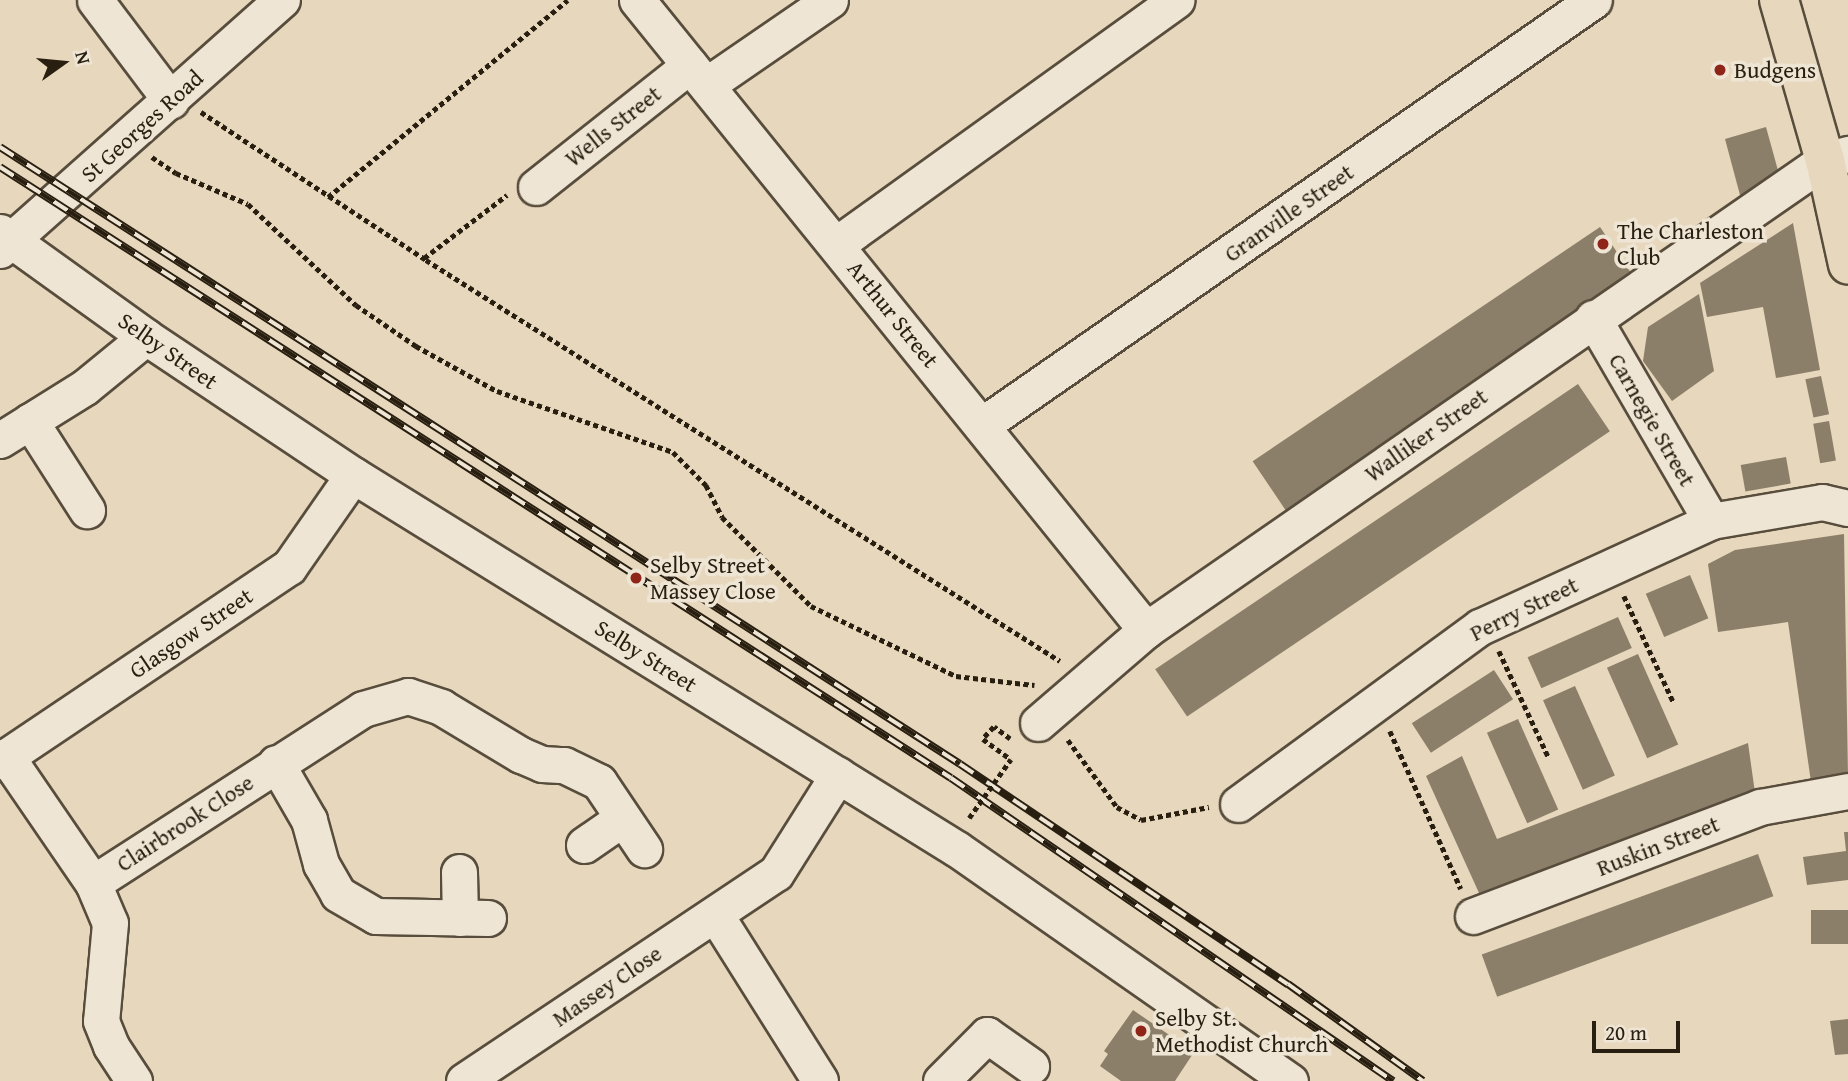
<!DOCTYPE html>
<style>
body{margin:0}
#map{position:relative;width:1848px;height:1081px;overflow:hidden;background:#e6d7bd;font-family:"Gentium Book Plus",serif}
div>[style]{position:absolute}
.building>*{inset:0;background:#8b7f6a;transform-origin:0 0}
.path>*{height:4.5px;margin-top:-2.25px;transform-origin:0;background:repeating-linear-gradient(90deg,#291f11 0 5px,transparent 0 8.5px)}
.roads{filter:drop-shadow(2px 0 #584d3c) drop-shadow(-2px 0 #584d3c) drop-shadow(0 2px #584d3c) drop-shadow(0 -2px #584d3c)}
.minor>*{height:35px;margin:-17.5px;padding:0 17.5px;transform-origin:17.5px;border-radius:17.5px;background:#efe5d4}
.major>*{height:38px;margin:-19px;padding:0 19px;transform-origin:19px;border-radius:19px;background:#e6d7bd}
.rail>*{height:8px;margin-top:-4px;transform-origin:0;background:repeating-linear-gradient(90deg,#efe5d4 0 16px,#291f11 0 32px);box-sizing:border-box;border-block:2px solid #291f11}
.path-bridge>*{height:4.5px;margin-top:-2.25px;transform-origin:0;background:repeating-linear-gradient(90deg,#291f11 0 5px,transparent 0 8.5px)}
.dots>*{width:19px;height:19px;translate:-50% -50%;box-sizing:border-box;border:4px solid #efe5d4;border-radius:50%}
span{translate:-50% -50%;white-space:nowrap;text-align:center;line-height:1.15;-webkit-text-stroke:7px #efe5d4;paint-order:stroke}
.poi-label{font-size:23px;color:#291f11}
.left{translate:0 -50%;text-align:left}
.street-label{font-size:23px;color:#291f11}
.north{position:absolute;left:28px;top:28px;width:70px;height:70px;-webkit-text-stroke:5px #efe5d4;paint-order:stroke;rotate:75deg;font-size:19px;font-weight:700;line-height:28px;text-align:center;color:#291f11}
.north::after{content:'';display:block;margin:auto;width:24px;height:32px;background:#291f11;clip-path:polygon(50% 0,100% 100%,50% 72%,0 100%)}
.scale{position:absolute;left:1592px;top:1021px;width:88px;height:32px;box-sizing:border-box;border:4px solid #291f11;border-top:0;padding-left:9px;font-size:21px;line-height:24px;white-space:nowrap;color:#291f11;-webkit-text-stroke:5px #efe5d4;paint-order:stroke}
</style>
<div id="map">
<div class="building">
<div style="clip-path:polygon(1766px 127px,1782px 185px,1744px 210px,1725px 139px)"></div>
<div style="clip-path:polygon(1793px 223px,1820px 370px,1776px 378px,1763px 307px,1707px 317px,1700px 283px)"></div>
<div style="left:1600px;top:227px;width:60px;height:419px;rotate:56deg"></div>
<div style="clip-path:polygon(1699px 294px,1714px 371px,1672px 401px,1643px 361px,1648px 327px)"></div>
<div style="left:1821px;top:376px;width:39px;height:16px;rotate:78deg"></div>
<div style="left:1578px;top:384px;width:57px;height:510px;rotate:56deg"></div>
<div style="left:1829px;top:421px;width:40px;height:16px;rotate:80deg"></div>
<div style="left:1786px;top:457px;width:27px;height:46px;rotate:80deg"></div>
<div style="clip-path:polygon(1844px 534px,1848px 777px,1811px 782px,1788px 622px,1718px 632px,1708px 564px,1735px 550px)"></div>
<div style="left:1690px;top:575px;width:47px;height:48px;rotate:67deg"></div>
<div style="left:1618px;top:617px;width:34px;height:99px;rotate:66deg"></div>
<div style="left:1638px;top:654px;width:99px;height:34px;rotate:66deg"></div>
<div style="left:1494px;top:670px;width:35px;height:98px;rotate:57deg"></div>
<div style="left:1575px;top:686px;width:98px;height:35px;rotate:66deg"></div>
<div style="left:1518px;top:719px;width:99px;height:34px;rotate:66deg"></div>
<div style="clip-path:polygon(1748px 743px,1756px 800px,1484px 904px,1426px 776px,1462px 756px,1497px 839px)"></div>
<div style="clip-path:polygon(1844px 832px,1848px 832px,1848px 880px,1807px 885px,1803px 857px,1846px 851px)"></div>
<div style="left:1758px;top:854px;width:45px;height:294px;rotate:70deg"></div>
<div style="left:1848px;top:910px;width:34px;height:37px;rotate:90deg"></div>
<div style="clip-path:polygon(1133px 1010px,1194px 1052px,1175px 1081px,1121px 1081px,1100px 1066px,1108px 1054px,1104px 1051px)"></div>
<div style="clip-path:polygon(1848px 1019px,1848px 1054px,1835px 1055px,1830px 1021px)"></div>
</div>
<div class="path">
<div style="left:201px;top:112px;width:269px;rotate:33.3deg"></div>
<div style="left:426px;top:260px;width:750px;rotate:32.31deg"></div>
<div style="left:152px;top:157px;width:29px;rotate:34deg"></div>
<div style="left:176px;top:173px;width:78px;rotate:23.3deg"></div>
<div style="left:248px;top:204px;width:148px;rotate:43.1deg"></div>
<div style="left:356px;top:305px;width:73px;rotate:34.3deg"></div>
<div style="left:416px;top:346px;width:93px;rotate:29.1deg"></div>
<div style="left:497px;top:391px;width:186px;rotate:19.1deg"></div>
<div style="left:673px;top:452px;width:47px;rotate:45deg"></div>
<div style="left:706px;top:485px;width:36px;rotate:63deg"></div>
<div style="left:722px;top:517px;width:126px;rotate:45deg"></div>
<div style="left:811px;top:606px;width:161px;rotate:25.8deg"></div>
<div style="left:956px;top:676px;width:79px;rotate:6.6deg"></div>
<div style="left:328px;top:197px;width:310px;rotate:-39.4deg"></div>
<div style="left:424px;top:258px;width:104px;rotate:-37.2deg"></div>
<div style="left:1624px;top:596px;width:118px;rotate:65deg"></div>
<div style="left:1499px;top:651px;width:118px;rotate:65deg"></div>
<div style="left:1390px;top:731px;width:173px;rotate:65.8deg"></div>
<div style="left:1010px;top:739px;width:20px;rotate:-143deg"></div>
<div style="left:994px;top:727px;width:16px;rotate:133deg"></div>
<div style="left:983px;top:739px;width:34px;rotate:36deg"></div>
<div style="left:1068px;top:740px;width:83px;rotate:53.8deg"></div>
<div style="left:1117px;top:807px;width:27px;rotate:28deg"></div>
<div style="left:1141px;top:820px;width:69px;rotate:-10.8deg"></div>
</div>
<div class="roads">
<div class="minor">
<div style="left:95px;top:0;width:126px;rotate:53deg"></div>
<div style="left:637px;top:0;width:810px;rotate:51.06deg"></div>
<div style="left:708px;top:84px;width:148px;rotate:-34.5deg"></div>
<div style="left:536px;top:187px;width:196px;rotate:-38.4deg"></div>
<div style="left:0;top:232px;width:180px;rotate:35.7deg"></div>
<div style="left:146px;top:337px;width:249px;rotate:33.7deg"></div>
<div style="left:353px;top:475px;width:710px;rotate:31.77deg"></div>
<div style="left:957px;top:849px;width:406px;rotate:34.9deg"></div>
<div style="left:837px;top:244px;width:418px;rotate:-35.7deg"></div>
<div style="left:0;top:250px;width:377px;rotate:-41.6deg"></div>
<div style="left:1593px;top:318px;width:235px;rotate:59.8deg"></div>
<div style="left:30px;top:421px;width:106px;rotate:57.4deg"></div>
<div style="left:982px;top:425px;width:745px;rotate:-34.78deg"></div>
<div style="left:0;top:440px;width:100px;rotate:-31.9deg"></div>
<div style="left:85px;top:387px;width:79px;rotate:-39.3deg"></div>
<div style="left:1038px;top:723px;width:143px;rotate:-40.7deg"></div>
<div style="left:1146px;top:630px;width:826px;rotate:-34.69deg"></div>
<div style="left:1825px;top:160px;width:24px;rotate:-15deg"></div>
<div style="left:6px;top:756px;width:154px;rotate:55.6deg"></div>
<div style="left:93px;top:883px;width:43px;rotate:67deg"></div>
<div style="left:110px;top:923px;width:98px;rotate:95.2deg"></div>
<div style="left:101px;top:1021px;width:27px;rotate:68deg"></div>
<div style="left:111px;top:1046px;width:42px;rotate:56.7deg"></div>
<div style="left:0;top:761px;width:348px;rotate:-33.9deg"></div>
<div style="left:289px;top:567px;width:112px;rotate:-55.2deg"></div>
<div style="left:276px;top:763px;width:66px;rotate:59.9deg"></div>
<div style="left:309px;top:820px;width:46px;rotate:74.7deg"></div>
<div style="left:321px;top:864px;width:34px;rotate:60deg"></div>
<div style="left:338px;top:894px;width:44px;rotate:30.1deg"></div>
<div style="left:376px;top:916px;width:112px;rotate:1deg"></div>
<div style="left:1238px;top:804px;width:300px;rotate:-36.2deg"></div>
<div style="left:1480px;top:627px;width:254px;rotate:-24.6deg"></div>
<div style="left:1711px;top:521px;width:113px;rotate:-9.7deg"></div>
<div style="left:1822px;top:502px;width:27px;rotate:13deg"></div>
<div style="left:584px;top:845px;width:47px;rotate:-34.7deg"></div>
<div style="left:459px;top:872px;width:46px;rotate:88.8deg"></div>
<div style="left:93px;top:883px;width:321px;rotate:-32.8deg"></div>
<div style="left:363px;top:709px;width:47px;rotate:-16.1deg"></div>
<div style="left:408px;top:696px;width:35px;rotate:18deg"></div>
<div style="left:441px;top:707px;width:93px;rotate:31deg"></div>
<div style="left:521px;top:755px;width:23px;rotate:23deg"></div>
<div style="left:542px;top:764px;width:22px;rotate:3deg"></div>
<div style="left:564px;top:765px;width:39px;rotate:26deg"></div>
<div style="left:599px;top:782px;width:81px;rotate:56.1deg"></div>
<div style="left:715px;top:914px;width:197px;rotate:57.8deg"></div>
<div style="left:1473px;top:916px;width:307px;rotate:-20.8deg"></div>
<div style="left:1760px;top:807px;width:89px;rotate:-10.3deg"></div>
<div style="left:464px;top:1081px;width:375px;rotate:-33.7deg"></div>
<div style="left:776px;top:873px;width:116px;rotate:-57.7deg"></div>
<div style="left:941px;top:1081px;width:65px;rotate:-45deg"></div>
<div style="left:987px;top:1035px;width:54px;rotate:35.2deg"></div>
</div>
<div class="major">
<div style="left:1779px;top:0;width:166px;rotate:74deg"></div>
<div style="left:1825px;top:160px;width:107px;rotate:77.6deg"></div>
</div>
</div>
<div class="rail">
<div style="left:0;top:147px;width:1141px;rotate:32.73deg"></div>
<div style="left:960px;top:764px;width:395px;rotate:33.9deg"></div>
<div style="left:1288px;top:984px;width:166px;rotate:35.7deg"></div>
<div style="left:0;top:167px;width:1130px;rotate:32.72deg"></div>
<div style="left:951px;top:778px;width:536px;rotate:34.43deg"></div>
</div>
<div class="path-bridge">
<div style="left:969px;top:818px;width:72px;rotate:-54.6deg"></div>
</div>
<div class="dots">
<div style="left:1720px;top:70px;background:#8f2418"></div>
<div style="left:1603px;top:244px;background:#8f2418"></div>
<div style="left:636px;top:578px;background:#8f2418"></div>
<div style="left:1141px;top:1031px;background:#8f2418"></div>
</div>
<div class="poi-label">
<span class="left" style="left:1734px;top:70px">Budgens</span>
<span class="left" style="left:1617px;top:244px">The Charleston<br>Club</span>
<span class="left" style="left:650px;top:578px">Selby Street<br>Massey Close</span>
<span class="left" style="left:1155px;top:1031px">Selby St.<br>Methodist Church</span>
</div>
<div class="street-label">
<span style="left:142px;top:126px;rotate:-42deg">St Georges Road</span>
<span style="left:613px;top:126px;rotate:-38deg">Wells Street</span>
<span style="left:1289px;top:213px;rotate:-35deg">Granville Street</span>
<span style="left:893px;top:314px;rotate:51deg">Arthur Street</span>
<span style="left:168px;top:351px;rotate:35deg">Selby Street</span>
<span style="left:1652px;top:420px;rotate:60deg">Carnegie Street</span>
<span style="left:1426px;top:435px;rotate:-35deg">Walliker Street</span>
<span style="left:1524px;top:609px;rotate:-26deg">Perry Street</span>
<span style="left:191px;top:633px;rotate:-34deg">Glasgow Street</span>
<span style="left:646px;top:656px;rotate:32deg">Selby Street</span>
<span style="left:185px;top:823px;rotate:-33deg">Clairbrook Close</span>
<span style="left:1658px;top:846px;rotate:-21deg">Ruskin Street</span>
<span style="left:607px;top:986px;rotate:-34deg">Massey Close</span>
</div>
<div class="north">N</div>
<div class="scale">20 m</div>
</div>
